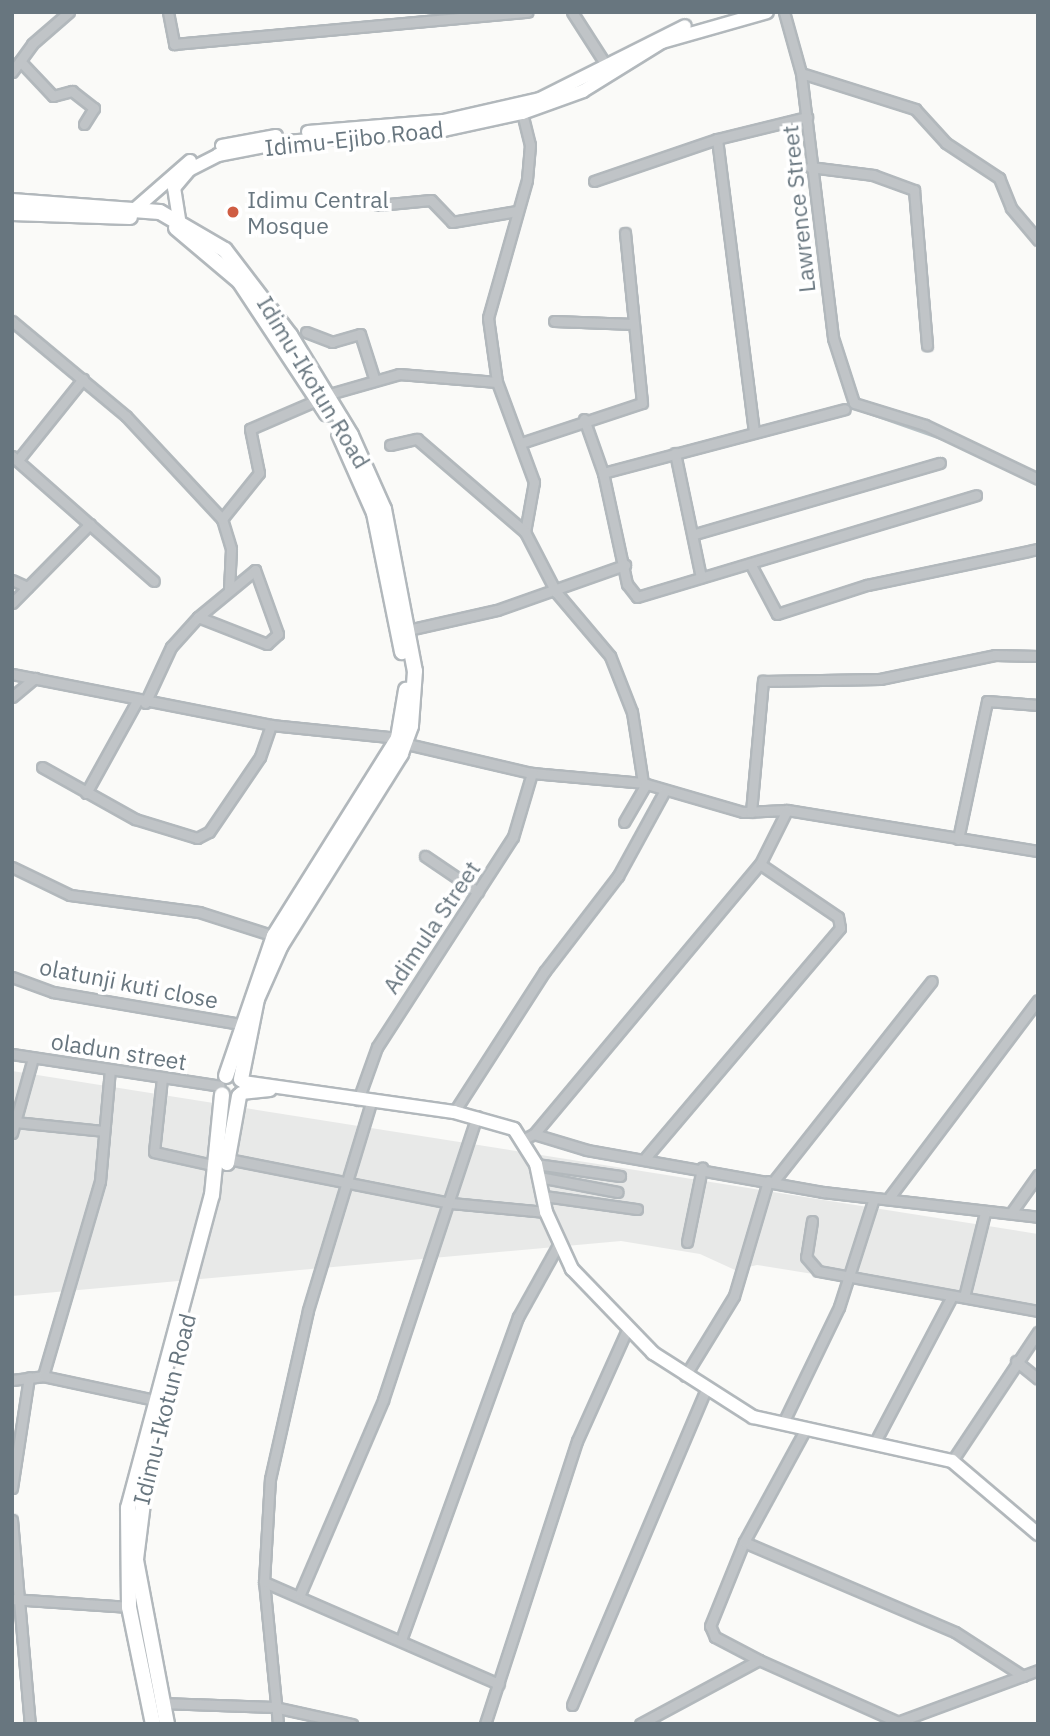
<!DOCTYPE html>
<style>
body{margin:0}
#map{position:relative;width:1050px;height:1736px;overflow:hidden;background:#fafaf8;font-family:"IBM Plex Sans",sans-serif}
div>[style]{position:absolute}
.built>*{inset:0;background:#e8e9e8}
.stream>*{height:2.5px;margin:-1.25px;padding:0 1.25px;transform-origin:1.25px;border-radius:1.25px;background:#b8c2c6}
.roads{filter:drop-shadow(2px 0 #b2b8bc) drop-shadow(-2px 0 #b2b8bc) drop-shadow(0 2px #b2b8bc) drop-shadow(0 -2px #b2b8bc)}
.street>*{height:9px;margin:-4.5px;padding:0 4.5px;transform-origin:4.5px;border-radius:4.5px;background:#c0c4c7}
.secondary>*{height:12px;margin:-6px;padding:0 6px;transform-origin:6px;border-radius:6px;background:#fff}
.primary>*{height:14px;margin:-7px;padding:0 7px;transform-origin:7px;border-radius:7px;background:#fff}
.dots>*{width:19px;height:19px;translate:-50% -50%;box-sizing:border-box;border:4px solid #fff;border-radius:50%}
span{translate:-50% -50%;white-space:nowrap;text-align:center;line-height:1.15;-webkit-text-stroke:7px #fff;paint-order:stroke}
.street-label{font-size:23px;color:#68767f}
.poi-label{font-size:23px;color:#68767f}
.left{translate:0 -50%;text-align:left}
.frame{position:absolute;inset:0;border:14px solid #68767f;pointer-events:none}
</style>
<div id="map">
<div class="built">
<div style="clip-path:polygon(12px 1071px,1038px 1234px,1038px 1310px,757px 1265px,735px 1270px,700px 1254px,621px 1241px,12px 1296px)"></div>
</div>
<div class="stream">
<div style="left:861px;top:410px;width:99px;rotate:19.5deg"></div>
</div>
<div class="roads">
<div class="street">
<div style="left:168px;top:12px;width:33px;rotate:79deg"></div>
<div style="left:174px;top:44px;width:355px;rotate:-5.2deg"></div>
<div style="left:572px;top:12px;width:63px;rotate:57.3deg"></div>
<div style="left:784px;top:12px;width:63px;rotate:74.4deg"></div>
<div style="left:801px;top:73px;width:267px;rotate:83.1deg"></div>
<div style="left:833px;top:338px;width:68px;rotate:72.1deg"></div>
<div style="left:854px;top:403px;width:74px;rotate:17.2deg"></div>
<div style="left:925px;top:425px;width:125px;rotate:25.5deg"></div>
<div style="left:20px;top:61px;width:48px;rotate:46.7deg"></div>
<div style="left:53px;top:96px;width:20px;rotate:-15deg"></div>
<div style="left:72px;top:91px;width:28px;rotate:38deg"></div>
<div style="left:94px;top:108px;width:19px;rotate:122deg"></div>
<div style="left:12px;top:72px;width:34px;rotate:-54deg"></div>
<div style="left:32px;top:44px;width:49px;rotate:-40.9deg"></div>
<div style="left:801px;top:73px;width:120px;rotate:17.5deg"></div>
<div style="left:915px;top:109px;width:46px;rotate:47.6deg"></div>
<div style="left:946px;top:143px;width:64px;rotate:33.4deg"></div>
<div style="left:999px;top:178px;width:32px;rotate:68deg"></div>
<div style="left:1011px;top:208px;width:42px;rotate:49.8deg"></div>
<div style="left:522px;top:113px;width:33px;rotate:76deg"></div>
<div style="left:530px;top:145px;width:35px;rotate:95deg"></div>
<div style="left:527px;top:180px;width:143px;rotate:105.8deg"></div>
<div style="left:488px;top:318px;width:65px;rotate:82deg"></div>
<div style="left:497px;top:382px;width:107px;rotate:69.7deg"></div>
<div style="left:534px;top:482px;width:51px;rotate:100.2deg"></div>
<div style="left:717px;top:139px;width:294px;rotate:82.8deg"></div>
<div style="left:810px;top:167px;width:64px;rotate:7.2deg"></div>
<div style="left:873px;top:175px;width:44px;rotate:20.1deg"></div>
<div style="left:914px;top:190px;width:156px;rotate:85.2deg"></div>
<div style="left:594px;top:181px;width:130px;rotate:-18.9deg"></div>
<div style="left:717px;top:139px;width:93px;rotate:-13.7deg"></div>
<div style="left:378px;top:205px;width:53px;rotate:-5.4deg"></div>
<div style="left:431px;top:200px;width:30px;rotate:46deg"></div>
<div style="left:452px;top:222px;width:66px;rotate:-9.6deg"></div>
<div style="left:12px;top:321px;width:148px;rotate:39.8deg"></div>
<div style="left:126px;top:416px;width:141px;rotate:47deg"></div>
<div style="left:222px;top:519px;width:31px;rotate:73deg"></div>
<div style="left:231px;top:549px;width:41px;rotate:92.8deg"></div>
<div style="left:554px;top:321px;width:80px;rotate:2.1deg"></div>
<div style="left:306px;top:332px;width:28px;rotate:21deg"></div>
<div style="left:332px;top:342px;width:29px;rotate:-16deg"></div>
<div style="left:360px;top:334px;width:46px;rotate:72.3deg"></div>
<div style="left:326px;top:395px;width:76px;rotate:-16deg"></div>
<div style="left:399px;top:374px;width:98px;rotate:4.7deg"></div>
<div style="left:584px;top:419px;width:57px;rotate:70.6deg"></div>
<div style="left:603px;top:473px;width:114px;rotate:77.8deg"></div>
<div style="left:627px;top:584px;width:16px;rotate:52deg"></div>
<div style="left:637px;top:597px;width:354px;rotate:-16.7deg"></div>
<div style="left:524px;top:442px;width:124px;rotate:-18.3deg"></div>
<div style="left:642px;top:403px;width:171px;rotate:-95.7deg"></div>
<div style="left:390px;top:445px;width:28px;rotate:-13deg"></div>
<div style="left:417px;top:439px;width:143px;rotate:40.7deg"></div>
<div style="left:525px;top:532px;width:68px;rotate:62.7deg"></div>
<div style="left:556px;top:592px;width:84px;rotate:49.8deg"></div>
<div style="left:610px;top:656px;width:60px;rotate:68.6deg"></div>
<div style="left:632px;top:712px;width:72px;rotate:81.2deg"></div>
<div style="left:675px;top:453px;width:127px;rotate:78.2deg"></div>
<div style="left:12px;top:456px;width:189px;rotate:41.4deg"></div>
<div style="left:18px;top:460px;width:104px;rotate:-51.3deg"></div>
<div style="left:603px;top:473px;width:250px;rotate:-14.8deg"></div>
<div style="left:222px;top:519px;width:59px;rotate:-51.2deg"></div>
<div style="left:259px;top:473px;width:45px;rotate:-101.6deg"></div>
<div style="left:250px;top:429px;width:73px;rotate:-23.4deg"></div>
<div style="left:695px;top:534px;width:255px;rotate:-16.2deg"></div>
<div style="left:751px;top:565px;width:55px;rotate:62deg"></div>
<div style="left:777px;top:614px;width:95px;rotate:-17.9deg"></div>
<div style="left:867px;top:585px;width:175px;rotate:-11.9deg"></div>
<div style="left:12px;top:580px;width:17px;rotate:25deg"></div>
<div style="left:12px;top:603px;width:111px;rotate:-45.4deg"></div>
<div style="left:408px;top:630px;width:91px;rotate:-12.7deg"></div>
<div style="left:497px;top:610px;width:136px;rotate:-19.4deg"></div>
<div style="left:12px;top:674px;width:264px;rotate:11.1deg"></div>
<div style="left:271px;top:725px;width:128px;rotate:5.8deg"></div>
<div style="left:12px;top:697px;width:30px;rotate:-40deg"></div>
<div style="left:145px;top:703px;width:62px;rotate:-65.1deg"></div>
<div style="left:171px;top:647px;width:40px;rotate:-48deg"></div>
<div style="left:198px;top:617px;width:74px;rotate:-39.5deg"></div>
<div style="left:255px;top:570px;width:68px;rotate:70.2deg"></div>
<div style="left:278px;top:634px;width:15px;rotate:138deg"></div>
<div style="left:267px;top:644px;width:74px;rotate:-158.6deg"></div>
<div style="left:407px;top:744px;width:128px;rotate:13.1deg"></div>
<div style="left:532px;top:773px;width:111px;rotate:5.1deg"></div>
<div style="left:643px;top:783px;width:104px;rotate:16.2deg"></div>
<div style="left:743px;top:812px;width:44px;rotate:-2.6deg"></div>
<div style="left:787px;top:810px;width:254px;rotate:9.3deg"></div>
<div style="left:42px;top:767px;width:107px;rotate:29.2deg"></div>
<div style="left:135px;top:819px;width:65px;rotate:17deg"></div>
<div style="left:197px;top:838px;width:13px;rotate:-27deg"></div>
<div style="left:209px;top:832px;width:91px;rotate:-55.8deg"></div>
<div style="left:260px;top:757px;width:34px;rotate:-71deg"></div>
<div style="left:86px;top:793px;width:105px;rotate:-61deg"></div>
<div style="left:751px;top:812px;width:132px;rotate:-84.8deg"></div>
<div style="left:763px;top:681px;width:117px;rotate:-1deg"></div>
<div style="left:880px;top:679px;width:117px;rotate:-11.8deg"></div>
<div style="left:995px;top:655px;width:43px;rotate:1.3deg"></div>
<div style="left:624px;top:822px;width:44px;rotate:-59.9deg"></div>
<div style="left:958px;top:839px;width:141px;rotate:-78.1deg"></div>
<div style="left:987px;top:701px;width:51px;rotate:4.5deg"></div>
<div style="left:425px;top:856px;width:64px;rotate:34.2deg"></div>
<div style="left:12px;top:867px;width:64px;rotate:25.8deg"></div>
<div style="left:70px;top:895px;width:130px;rotate:7.5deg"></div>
<div style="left:199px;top:912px;width:79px;rotate:17.7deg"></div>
<div style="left:12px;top:977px;width:44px;rotate:20.1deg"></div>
<div style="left:53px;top:992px;width:190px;rotate:9.7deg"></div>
<div style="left:12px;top:1054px;width:210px;rotate:8.7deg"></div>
<div style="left:162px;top:1078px;width:74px;rotate:96.2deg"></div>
<div style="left:154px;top:1152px;width:65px;rotate:12.5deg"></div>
<div style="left:358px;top:1100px;width:56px;rotate:-70.3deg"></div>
<div style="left:377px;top:1047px;width:250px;rotate:-57.1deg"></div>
<div style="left:513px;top:837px;width:67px;rotate:-73.5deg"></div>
<div style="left:454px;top:1112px;width:168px;rotate:-57.2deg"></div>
<div style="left:545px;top:971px;width:120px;rotate:-52.5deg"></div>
<div style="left:618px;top:876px;width:96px;rotate:-61.3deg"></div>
<div style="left:15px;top:1122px;width:88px;rotate:5.8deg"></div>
<div style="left:12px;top:1133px;width:78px;rotate:-74.4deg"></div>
<div style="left:534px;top:1134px;width:352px;rotate:-50.1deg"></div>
<div style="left:760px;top:864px;width:60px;rotate:-63.4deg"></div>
<div style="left:524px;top:1139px;width:11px;rotate:-27deg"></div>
<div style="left:534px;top:1134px;width:55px;rotate:16.8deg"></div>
<div style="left:587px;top:1150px;width:240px;rotate:10.1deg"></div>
<div style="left:823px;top:1192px;width:216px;rotate:6.6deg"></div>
<div style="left:646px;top:1157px;width:300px;rotate:-49.7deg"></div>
<div style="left:840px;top:928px;width:11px;rotate:-100deg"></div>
<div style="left:838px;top:917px;width:94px;rotate:-145.8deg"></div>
<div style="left:228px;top:1159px;width:227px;rotate:11.2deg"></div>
<div style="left:451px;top:1203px;width:95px;rotate:5.4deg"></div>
<div style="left:536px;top:1164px;width:85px;rotate:8.1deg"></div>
<div style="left:539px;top:1177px;width:80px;rotate:10.8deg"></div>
<div style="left:773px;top:1182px;width:256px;rotate:-51.7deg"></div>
<div style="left:544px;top:1196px;width:94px;rotate:8deg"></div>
<div style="left:888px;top:1199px;width:249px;rotate:-53deg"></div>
<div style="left:1011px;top:1213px;width:47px;rotate:-54.6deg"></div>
<div style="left:812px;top:1221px;width:36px;rotate:99deg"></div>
<div style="left:806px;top:1257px;width:18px;rotate:49deg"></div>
<div style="left:818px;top:1271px;width:224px;rotate:10.3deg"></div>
<div style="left:687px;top:1242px;width:76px;rotate:-78.5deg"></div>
<div style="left:964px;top:1297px;width:87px;rotate:-76deg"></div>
<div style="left:1016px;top:1361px;width:28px;rotate:39deg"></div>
<div style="left:43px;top:1376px;width:203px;rotate:-73.7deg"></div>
<div style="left:100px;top:1181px;width:111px;rotate:-84.9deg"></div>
<div style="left:685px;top:1376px;width:94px;rotate:-58.5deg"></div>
<div style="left:734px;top:1296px;width:120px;rotate:-73.5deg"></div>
<div style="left:12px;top:1380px;width:31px;rotate:-7deg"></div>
<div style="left:43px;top:1376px;width:115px;rotate:12.1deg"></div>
<div style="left:783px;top:1423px;width:129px;rotate:-64.2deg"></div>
<div style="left:839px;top:1307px;width:114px;rotate:-72.2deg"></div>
<div style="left:875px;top:1442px;width:165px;rotate:-62.2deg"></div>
<div style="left:952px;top:1461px;width:155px;rotate:-56.3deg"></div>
<div style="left:12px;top:1488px;width:112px;rotate:-81.3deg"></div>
<div style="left:12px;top:1520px;width:205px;rotate:85deg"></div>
<div style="left:744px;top:1542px;width:229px;rotate:23.1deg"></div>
<div style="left:955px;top:1632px;width:81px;rotate:32.9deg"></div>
<div style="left:264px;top:1582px;width:256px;rotate:23.5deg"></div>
<div style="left:300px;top:1594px;width:211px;rotate:-66.8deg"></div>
<div style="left:383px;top:1400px;width:299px;rotate:-71.7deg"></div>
<div style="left:12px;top:1599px;width:117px;rotate:3.9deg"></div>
<div style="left:401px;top:1640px;width:344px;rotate:-70.1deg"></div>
<div style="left:518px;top:1317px;width:82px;rotate:-60.9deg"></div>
<div style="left:759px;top:1660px;width:50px;rotate:-152.4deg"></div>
<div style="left:715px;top:1637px;width:12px;rotate:-114deg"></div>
<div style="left:710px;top:1626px;width:91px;rotate:-68deg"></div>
<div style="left:744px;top:1542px;width:128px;rotate:-61.4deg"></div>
<div style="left:161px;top:1703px;width:113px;rotate:2deg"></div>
<div style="left:274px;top:1707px;width:80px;rotate:12.3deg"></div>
<div style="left:572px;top:1705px;width:341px;rotate:-67deg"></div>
<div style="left:895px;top:1723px;width:153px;rotate:-20.3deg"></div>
<div style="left:278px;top:1724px;width:143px;rotate:-95.6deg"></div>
<div style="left:264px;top:1582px;width:103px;rotate:-86.7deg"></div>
<div style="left:270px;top:1479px;width:173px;rotate:-77.3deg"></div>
<div style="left:308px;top:1310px;width:217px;rotate:-73.1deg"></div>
<div style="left:485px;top:1724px;width:298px;rotate:-72deg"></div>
<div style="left:577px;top:1441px;width:122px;rotate:-65.8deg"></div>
<div style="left:640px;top:1724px;width:135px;rotate:-28.3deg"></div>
<div style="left:759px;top:1660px;width:152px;rotate:24deg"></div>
</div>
<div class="secondary">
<div style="left:308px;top:132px;width:135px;rotate:-4.7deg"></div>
<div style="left:443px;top:121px;width:99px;rotate:-12.8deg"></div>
<div style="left:540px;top:99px;width:162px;rotate:-26.7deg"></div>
<div style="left:222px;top:146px;width:55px;rotate:-10.5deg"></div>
<div style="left:135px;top:209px;width:73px;rotate:-41.1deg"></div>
<div style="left:179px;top:219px;width:31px;rotate:-99deg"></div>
<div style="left:174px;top:188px;width:23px;rotate:-50deg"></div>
<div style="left:189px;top:170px;width:33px;rotate:-27deg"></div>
<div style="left:218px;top:155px;width:68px;rotate:-11deg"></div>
<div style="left:285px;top:142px;width:159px;rotate:-4.3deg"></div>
<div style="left:444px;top:130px;width:80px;rotate:-12.3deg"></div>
<div style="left:522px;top:113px;width:65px;rotate:-19.8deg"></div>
<div style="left:583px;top:91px;width:93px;rotate:-31.8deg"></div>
<div style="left:662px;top:42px;width:109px;rotate:-15.9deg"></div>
<div style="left:243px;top:1082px;width:213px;rotate:8.1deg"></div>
<div style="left:454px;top:1112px;width:62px;rotate:15.8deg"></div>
<div style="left:514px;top:1129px;width:41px;rotate:57.8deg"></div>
<div style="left:536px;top:1164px;width:49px;rotate:78.2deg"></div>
<div style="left:546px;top:1212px;width:63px;rotate:65.5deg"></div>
<div style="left:572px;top:1269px;width:117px;rotate:46deg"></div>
<div style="left:653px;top:1353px;width:119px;rotate:32.6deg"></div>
<div style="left:753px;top:1417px;width:204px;rotate:12.5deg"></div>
<div style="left:952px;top:1461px;width:113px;rotate:40.3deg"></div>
<div style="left:241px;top:1093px;width:29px;rotate:-6deg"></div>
</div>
<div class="primary">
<div style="left:12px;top:201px;width:148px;rotate:4.3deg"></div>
<div style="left:160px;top:212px;width:75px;rotate:30.3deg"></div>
<div style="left:225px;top:250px;width:107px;rotate:52.6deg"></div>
<div style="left:290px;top:335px;width:117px;rotate:58.6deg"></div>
<div style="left:351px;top:435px;width:81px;rotate:66deg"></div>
<div style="left:384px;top:509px;width:165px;rotate:79.2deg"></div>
<div style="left:415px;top:671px;width:55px;rotate:94.2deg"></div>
<div style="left:411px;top:726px;width:30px;rotate:110deg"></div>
<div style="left:401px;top:754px;width:226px;rotate:122.1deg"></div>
<div style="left:281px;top:945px;width:59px;rotate:114deg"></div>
<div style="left:257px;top:999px;width:82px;rotate:101.3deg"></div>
<div style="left:12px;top:213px;width:118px;rotate:1.9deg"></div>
<div style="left:176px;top:228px;width:82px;rotate:40.1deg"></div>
<div style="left:239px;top:281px;width:159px;rotate:56.5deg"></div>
<div style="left:339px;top:434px;width:86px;rotate:66.1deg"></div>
<div style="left:374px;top:513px;width:142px;rotate:78.6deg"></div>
<div style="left:226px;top:1076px;width:148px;rotate:-71.1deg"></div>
<div style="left:274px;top:936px;width:234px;rotate:-57.9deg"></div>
<div style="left:398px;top:738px;width:49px;rotate:-80.5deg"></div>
<div style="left:227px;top:1163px;width:68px;rotate:-79.8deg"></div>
<div style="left:148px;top:1463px;width:98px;rotate:97.1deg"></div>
<div style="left:136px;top:1560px;width:167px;rotate:79.3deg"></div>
<div style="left:153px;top:1724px;width:119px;rotate:-101.6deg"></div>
<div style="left:129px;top:1607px;width:99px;rotate:-90.6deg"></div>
<div style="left:128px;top:1508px;width:324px;rotate:-75deg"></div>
<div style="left:212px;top:1195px;width:101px;rotate:-84.3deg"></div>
</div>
</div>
<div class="dots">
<div style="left:233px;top:212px;background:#cf5d43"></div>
</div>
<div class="street-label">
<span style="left:354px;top:138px;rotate:-6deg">Idimu-Ejibo Road</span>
<span style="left:798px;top:209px;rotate:-96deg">Lawrence Street</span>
<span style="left:314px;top:382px;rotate:59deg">Idimu-Ikotun Road</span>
<span style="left:431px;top:927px;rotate:-56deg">Adimula Street</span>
<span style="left:129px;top:983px;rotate:11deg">olatunji kuti close</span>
<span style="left:119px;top:1051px;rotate:9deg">oladun street</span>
<span style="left:164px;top:1409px;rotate:-76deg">Idimu-Ikotun Road</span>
</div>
<div class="poi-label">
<span class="left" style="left:247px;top:212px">Idimu Central<br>Mosque</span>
</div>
<div class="frame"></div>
</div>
